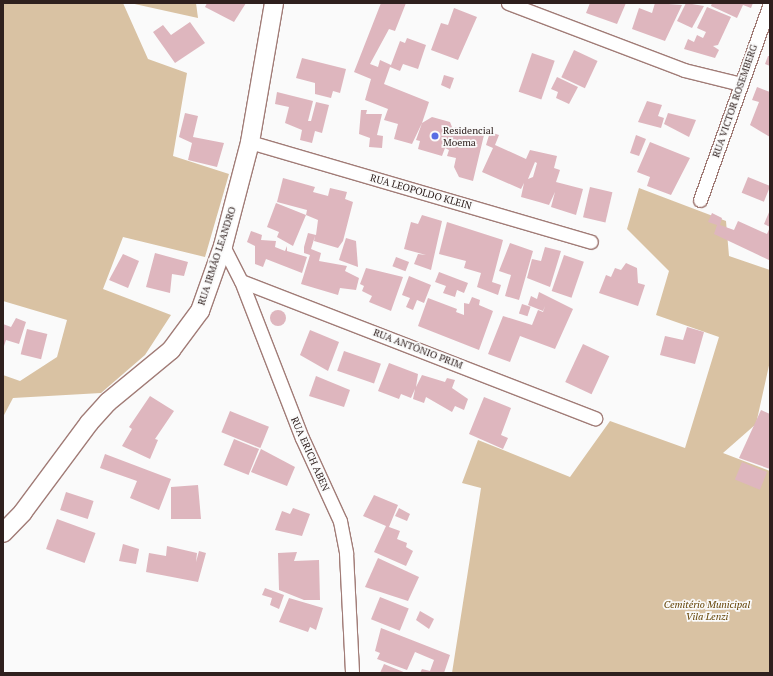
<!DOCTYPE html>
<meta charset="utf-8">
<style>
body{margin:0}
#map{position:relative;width:773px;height:676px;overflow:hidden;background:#fafafa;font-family:"PT Serif",serif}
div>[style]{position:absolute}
.green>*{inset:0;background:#d9c2a3}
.building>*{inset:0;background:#deb6be;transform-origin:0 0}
.round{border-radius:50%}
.roads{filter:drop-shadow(1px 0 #a17c77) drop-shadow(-1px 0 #a17c77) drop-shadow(0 1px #a17c77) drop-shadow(0 -1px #a17c77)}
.street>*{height:13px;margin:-6.5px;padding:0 6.5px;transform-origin:6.5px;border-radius:6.5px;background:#fff}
.secondary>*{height:18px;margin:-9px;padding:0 9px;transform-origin:9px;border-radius:9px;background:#fff}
.dots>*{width:11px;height:11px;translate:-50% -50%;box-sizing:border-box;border:2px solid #fafafa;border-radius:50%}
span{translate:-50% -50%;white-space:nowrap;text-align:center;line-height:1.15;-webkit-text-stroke:3.5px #fafafa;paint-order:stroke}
.street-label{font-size:10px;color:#2f201e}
.poi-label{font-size:10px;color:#2f201e}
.left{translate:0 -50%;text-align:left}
.park-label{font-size:10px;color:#624103;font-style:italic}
.frame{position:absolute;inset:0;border:4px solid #2f201e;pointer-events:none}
</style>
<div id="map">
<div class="green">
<div style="clip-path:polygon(3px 3px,123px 3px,148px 59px,187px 73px,173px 156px,229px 174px,205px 257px,123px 237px,103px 289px,171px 315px,145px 355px,101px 393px,13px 398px,3px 417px,3px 375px,20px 381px,57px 357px,67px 320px,3px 301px)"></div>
<div style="clip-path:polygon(130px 3px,196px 3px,198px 18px)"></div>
<div style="clip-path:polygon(639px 188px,726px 221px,729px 256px,770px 270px,770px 361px,756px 424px,723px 453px,770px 471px,770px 673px,452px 673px,481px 488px,462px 483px,478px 440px,570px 477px,610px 421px,685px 448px,719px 337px,656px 315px,669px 271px,627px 229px)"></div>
</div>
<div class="building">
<div style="clip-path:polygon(207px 3px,246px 3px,234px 22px,205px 7px)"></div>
<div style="clip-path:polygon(381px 3px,406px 3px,395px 31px,389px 29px,370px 64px,378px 67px,380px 60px,391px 65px,400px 41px,405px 43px,407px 38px,426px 45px,418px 69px,403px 64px,400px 71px,390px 67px,384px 84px,429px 102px,422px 123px,432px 117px,450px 122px,454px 132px,455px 127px,484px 135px,473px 181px,459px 177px,454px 167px,456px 158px,447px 156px,449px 150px,445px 148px,442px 156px,418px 149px,420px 141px,416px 140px,422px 123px,412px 144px,394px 139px,398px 124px,384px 120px,388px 109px,365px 100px,371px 79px,354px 72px)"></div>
<div style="clip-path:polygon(590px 3px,626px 3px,617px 24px,586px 13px)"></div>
<div style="clip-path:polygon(655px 3px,682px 5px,665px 41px,632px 29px,639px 8px,652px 13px)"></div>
<div style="clip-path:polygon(686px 3px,704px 6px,692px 28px,677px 21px)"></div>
<div style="clip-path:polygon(712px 3px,753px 3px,751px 8px,743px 5px,737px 18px,711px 6px)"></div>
<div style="clip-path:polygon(707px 7px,731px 17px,718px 45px,713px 46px,719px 50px,715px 58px,684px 49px,688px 39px,694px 42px,697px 35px,703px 38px,706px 32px,697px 28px)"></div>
<div style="clip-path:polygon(454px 8px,477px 17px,458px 60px,431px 50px,441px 23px,448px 25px)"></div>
<div style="clip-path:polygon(190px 22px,205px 43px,175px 63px,153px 32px,163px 25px,171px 35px)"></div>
<div style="left:574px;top:50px;width:26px;height:30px;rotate:25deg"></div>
<div style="left:532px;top:53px;width:24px;height:41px;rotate:19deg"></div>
<div style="clip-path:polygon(768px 56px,770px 56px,770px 66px,765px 64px)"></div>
<div style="clip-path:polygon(302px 58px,346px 69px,340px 93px,333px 91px,331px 98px,315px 94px,315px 83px,296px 78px)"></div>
<div style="clip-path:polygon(444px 75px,454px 78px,450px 89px,441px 85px)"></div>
<div style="clip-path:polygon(557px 77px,578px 87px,569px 104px,556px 98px,558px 92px,551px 89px)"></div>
<div style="clip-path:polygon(757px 87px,770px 92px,770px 137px,750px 125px,759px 102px,752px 100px)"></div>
<div style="clip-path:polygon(277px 92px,313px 101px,308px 121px,311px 121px,316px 102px,329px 105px,322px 133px,315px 131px,312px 143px,300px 140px,302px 130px,285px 123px,289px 107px,275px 104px)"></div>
<div style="clip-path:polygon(647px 101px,662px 105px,658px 116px,664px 118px,661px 128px,638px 122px)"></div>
<div style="clip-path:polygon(361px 110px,367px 110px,366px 114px,382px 114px,377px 135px,383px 136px,382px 148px,369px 147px,370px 138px,359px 134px)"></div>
<div style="clip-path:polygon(185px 113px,198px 116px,193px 137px,224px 143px,217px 167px,188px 160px,192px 143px,179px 137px)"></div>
<div style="clip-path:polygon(668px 113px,696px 120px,689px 137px,664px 124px)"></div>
<div style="clip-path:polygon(evenodd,490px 132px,499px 135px,495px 145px,526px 159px,530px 150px,557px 156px,554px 168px,560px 170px,556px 182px,583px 189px,576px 215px,551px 207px,555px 192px,549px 205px,539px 202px,521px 197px,524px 183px,521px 189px,482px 172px,493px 148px,486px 145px,490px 132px,535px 162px,537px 163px,533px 177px,528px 179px,535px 162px)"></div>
<div style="clip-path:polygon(636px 135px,646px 139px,639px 156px,630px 153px)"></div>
<div style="clip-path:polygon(650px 142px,690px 158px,671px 195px,647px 186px,650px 177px,637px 172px)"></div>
<div style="left:748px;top:177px;width:24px;height:17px;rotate:22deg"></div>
<div style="clip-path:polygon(283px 178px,315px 187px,313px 192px,328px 196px,330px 188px,347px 192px,345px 199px,353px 202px,343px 241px,338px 248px,314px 241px,315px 236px,311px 249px,321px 253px,319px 261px,347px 266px,345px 271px,359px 278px,356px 290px,340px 288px,338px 295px,301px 284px,310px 255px,304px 253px,304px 247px,308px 233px,316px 235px,318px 220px,306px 215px,307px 210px,277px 202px)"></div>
<div style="left:590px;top:187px;width:23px;height:31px;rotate:13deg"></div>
<div style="clip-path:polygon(276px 203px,306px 215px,293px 246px,277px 237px,279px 232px,267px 227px)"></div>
<div style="clip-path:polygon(770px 210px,770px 227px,764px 224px)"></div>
<div style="clip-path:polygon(712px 213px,722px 218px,720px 225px,734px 230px,738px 221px,767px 234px,770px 227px,769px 260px,714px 234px,717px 225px,708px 222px)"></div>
<div style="clip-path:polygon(422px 215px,442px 221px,431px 270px,414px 264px,418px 254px,426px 255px,404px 249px,411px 222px,418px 224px)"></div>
<div style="clip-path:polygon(447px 222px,503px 240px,492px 282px,501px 285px,498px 295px,477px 287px,481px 273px,464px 268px,466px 261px,439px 254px)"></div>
<div style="clip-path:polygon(251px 231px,262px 235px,261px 240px,276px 241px,275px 247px,285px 251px,287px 246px,287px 251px,307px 257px,302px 273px,266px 259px,263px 267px,255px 264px,255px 246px,247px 242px)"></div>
<div style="clip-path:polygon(346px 238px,356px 241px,358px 267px,339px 260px)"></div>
<div style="clip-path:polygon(510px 243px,533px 251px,519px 300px,505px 296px,511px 275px,499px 271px)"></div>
<div style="clip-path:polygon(545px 247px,561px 251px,550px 287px,527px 278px,532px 259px,541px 261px)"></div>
<div style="clip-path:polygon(155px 253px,188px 262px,184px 276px,172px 274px,170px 293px,146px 287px)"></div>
<div style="clip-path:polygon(123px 254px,139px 261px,128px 288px,109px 280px)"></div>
<div style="left:564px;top:255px;width:21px;height:38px;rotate:19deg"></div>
<div style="left:396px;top:257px;width:14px;height:10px;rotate:21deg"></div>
<div style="clip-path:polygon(626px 263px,637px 268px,638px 283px,645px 285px,638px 306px,599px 293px,606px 275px,611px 277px,615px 268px,621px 270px)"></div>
<div style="clip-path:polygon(366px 268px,403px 277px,391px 311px,369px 302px,372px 296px,362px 291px,364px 286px,360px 284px)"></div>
<div style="clip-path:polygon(439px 272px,468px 283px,464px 293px,457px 290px,455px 297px,443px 293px,446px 286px,435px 282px)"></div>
<div style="clip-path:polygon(409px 276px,431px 285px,424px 303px,417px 300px,413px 310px,406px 307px,410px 298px,402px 295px)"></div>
<div style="clip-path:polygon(539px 292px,573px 309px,555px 349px,520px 336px,510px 362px,488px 354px,503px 316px,532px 325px,538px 310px,543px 312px,545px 306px,543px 311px,528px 305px,531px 296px,537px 299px)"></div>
<div style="clip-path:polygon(472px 297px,480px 300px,479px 305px,493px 311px,479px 350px,418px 326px,428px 298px,457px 309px,456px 312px,464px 315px,464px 303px,469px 304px)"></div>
<div style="left:522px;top:304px;width:9px;height:10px;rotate:18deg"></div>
<div class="round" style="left:270px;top:310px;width:16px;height:16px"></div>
<div style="clip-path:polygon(16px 318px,26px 322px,19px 344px,6px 340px,3px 349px,3px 324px,11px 327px)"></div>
<div style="clip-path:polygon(687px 327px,704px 332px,695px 364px,660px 355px,665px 336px,683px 340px)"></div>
<div style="left:27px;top:329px;width:21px;height:26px;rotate:14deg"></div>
<div style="clip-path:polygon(310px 330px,339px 342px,328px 371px,300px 355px)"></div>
<div style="left:583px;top:344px;width:29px;height:42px;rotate:25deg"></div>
<div style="left:344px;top:351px;width:39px;height:21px;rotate:19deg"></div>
<div style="clip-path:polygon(389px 363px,418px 374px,416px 387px,422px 375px,445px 382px,447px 378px,455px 380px,452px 388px,468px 399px,464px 410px,455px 406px,452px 412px,426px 397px,424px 403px,413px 399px,415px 389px,411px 398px,401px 394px,399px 399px,378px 391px)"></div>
<div style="clip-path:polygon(316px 376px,350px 390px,344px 407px,309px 396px)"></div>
<div style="clip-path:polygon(150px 396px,174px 411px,155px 439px,158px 440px,150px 459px,122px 446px,132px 429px,129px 427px)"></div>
<div style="clip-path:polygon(484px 397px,511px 408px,501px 435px,508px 438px,503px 449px,469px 434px)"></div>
<div style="clip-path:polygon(761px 410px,770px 414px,770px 469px,739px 458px)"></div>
<div style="left:230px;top:411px;width:42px;height:23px;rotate:22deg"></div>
<div style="left:234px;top:439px;width:27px;height:28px;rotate:22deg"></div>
<div style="clip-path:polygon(261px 449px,295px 467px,287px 486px,251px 472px)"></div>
<div style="clip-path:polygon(105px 454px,171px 479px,159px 510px,130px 498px,137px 481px,100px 468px)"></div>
<div style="left:742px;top:462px;width:27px;height:19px;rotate:22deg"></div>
<div style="clip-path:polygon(198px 485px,201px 519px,171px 519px,171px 487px)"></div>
<div style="left:66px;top:492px;width:29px;height:19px;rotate:18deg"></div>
<div style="clip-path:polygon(374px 495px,398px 505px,389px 527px,400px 531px,397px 539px,407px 543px,406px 547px,413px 551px,406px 566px,374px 552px,386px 526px,363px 516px)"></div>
<div style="clip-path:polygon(293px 508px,310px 514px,302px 536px,275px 530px,282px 511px,290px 514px)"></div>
<div style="clip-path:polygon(399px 508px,410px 514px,407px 521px,395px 516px)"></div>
<div style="left:57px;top:519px;width:41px;height:32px;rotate:20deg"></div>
<div style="clip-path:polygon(123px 544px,139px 549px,136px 564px,119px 561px)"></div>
<div style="clip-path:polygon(167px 546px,197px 553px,196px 562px,199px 551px,206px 553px,198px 582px,146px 572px,149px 553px,166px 556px)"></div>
<div style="clip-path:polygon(297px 552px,294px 561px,319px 560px,320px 600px,304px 600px,279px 590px,278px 553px)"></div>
<div style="clip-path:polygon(378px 558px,419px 577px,408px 601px,365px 587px)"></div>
<div style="clip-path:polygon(265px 588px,284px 595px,279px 609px,270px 605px,272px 598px,262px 595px)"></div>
<div style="left:380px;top:597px;width:31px;height:24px;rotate:22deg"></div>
<div style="clip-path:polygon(289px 598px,323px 608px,316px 630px,310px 627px,308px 632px,279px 622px)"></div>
<div style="clip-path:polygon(420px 611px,434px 619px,429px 629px,416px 620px)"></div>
<div style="clip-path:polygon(381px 628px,450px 655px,444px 673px,420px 673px,422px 669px,430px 671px,434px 660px,415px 652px,407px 670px,377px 659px,380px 653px,375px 651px)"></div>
<div style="clip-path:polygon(384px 664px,406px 673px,380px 673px)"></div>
</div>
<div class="roads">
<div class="street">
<div style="left:508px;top:3px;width:188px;rotate:20.8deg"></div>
<div style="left:684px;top:70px;width:59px;rotate:13.8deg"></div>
<div style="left:250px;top:142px;width:355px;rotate:16.3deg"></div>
<div style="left:700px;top:200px;width:209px;rotate:-70.4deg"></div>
<div style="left:223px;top:246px;width:39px;rotate:63deg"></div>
<div style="left:241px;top:281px;width:168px;rotate:68.8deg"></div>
<div style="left:302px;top:438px;width:91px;rotate:65.4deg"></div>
<div style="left:340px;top:521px;width:33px;rotate:79deg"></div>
<div style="left:346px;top:553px;width:120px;rotate:87.1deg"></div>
<div style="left:241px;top:281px;width:380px;rotate:21.2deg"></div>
</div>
<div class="secondary">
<div style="left:3px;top:533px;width:29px;rotate:-46deg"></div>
<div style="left:23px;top:512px;width:111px;rotate:-53.4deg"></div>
<div style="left:89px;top:423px;width:28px;rotate:-48deg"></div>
<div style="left:108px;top:402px;width:82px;rotate:-39.5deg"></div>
<div style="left:171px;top:350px;width:49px;rotate:-53.4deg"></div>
<div style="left:200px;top:311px;width:69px;rotate:-70.5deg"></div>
<div style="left:223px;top:246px;width:107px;rotate:-75.4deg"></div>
<div style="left:250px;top:142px;width:141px;rotate:-80.2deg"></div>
</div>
</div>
<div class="dots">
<div style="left:435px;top:136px;background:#586de4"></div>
</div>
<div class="street-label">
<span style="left:735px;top:101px;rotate:-71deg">RUA VICTOR ROSEMBERG</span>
<span style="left:421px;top:192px;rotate:16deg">RUA LEOPOLDO KLEIN</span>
<span style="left:217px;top:256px;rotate:-72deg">RUA IRMÃO LEANDRO</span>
<span style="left:418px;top:349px;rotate:21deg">RUA ANTÔNIO PRIM</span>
<span style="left:310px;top:454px;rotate:66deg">RUA ERICH ABEN</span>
</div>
<div class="poi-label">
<span class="left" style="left:443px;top:136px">Residencial<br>Moema</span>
</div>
<div class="park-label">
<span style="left:707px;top:610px">Cemitério Municipal<br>Vila Lenzi</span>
</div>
<div class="frame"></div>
</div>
